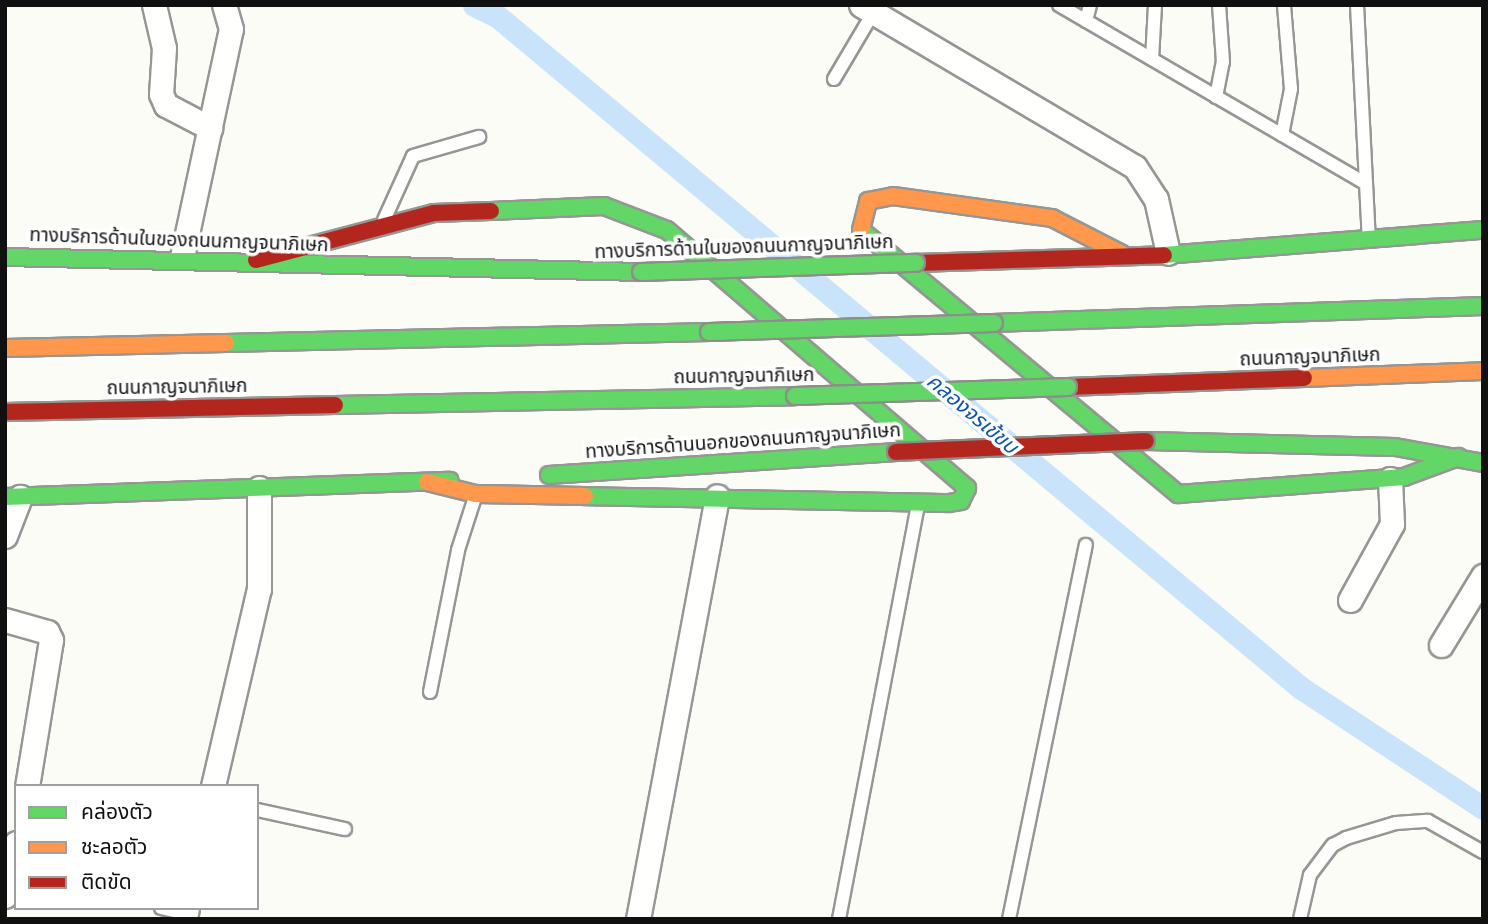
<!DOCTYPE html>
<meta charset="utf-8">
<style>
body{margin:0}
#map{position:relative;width:1488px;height:924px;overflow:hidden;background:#fcfcf7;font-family:"Noto Serif","Noto Sans Thai",serif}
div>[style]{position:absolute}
.canal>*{height:23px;margin:-11.5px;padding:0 11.5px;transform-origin:11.5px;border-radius:11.5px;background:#c9e3fa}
.roads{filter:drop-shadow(2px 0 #969694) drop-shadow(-2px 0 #969694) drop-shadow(0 2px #969694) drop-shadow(0 -2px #969694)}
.lane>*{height:12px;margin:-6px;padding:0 6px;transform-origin:6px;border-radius:6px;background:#fffffe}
.street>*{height:23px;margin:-11.5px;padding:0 11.5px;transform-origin:11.5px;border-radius:11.5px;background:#fffffe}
.fast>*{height:16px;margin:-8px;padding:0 8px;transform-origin:8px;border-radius:8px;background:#63d668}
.slow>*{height:16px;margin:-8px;padding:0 8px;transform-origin:8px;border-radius:8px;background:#ff974d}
.jam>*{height:16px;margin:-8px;padding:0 8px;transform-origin:8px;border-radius:8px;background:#b3261e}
.bridges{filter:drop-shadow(2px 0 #8d8d8b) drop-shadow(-2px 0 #8d8d8b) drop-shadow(0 2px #8d8d8b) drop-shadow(0 -2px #8d8d8b)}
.fast-bridge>*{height:16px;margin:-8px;padding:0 8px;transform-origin:8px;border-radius:8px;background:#63d668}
.jam-bridge>*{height:16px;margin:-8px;padding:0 8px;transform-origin:8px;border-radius:8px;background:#b3261e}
span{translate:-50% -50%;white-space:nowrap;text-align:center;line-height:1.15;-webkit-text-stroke:7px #fff;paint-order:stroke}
.street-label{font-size:19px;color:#101010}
.water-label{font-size:21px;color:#0b55b1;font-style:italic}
.frame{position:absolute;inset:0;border:7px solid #101010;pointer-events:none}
.legend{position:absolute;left:14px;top:784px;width:245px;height:126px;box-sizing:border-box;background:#fff;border:2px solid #9f9f9f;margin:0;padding:9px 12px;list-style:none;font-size:21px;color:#101010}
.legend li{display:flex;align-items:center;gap:14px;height:35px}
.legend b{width:35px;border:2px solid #9f9f9f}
</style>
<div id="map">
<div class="canal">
<div style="left:474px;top:5px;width:25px;rotate:26deg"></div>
<div style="left:497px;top:16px;width:1048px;rotate:39.89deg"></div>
<div style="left:1301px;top:688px;width:218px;rotate:33.4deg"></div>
</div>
<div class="roads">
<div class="lane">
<div style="left:1059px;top:5px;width:355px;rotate:30.2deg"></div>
<div style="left:1357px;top:5px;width:234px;rotate:87.1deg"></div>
<div style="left:1086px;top:21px;width:16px;rotate:-76deg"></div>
<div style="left:1152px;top:59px;width:54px;rotate:-86.8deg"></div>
<div style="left:834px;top:79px;width:77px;rotate:-59.4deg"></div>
<div style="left:1216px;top:97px;width:36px;rotate:-79deg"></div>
<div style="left:1223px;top:62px;width:57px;rotate:-94deg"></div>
<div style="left:1282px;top:135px;width:47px;rotate:-78.9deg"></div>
<div style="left:1291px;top:89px;width:84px;rotate:-94.8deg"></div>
<div style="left:384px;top:220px;width:70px;rotate:-65.6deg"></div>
<div style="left:413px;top:156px;width:69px;rotate:-16.1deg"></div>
<div style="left:430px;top:692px;width:145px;rotate:-78.8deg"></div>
<div style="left:458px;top:550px;width:59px;rotate:-72.2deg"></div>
<div style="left:257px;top:810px;width:90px;rotate:12.2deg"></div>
<div style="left:161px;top:908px;width:26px;rotate:13deg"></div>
<div style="left:839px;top:919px;width:423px;rotate:-79.2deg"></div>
<div style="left:1009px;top:919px;width:382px;rotate:-78.4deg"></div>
<div style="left:1300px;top:919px;width:45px;rotate:-77.2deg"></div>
<div style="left:1310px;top:875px;width:38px;rotate:-53deg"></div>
<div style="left:1333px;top:845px;width:15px;rotate:-28deg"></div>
<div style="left:1346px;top:838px;width:52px;rotate:-16.7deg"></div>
<div style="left:1396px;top:823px;width:32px;rotate:-4deg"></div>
<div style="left:1428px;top:821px;width:63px;rotate:29.4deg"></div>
</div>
<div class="street">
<div style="left:154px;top:5px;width:44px;rotate:76.9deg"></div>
<div style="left:164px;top:48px;width:46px;rotate:93.7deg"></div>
<div style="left:161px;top:94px;width:12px;rotate:66deg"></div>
<div style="left:166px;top:105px;width:50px;rotate:27.6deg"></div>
<div style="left:861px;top:5px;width:318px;rotate:30.6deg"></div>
<div style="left:1135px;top:167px;width:38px;rotate:57deg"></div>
<div style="left:1156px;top:199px;width:55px;rotate:77.5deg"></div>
<div style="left:182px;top:257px;width:233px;rotate:-77.9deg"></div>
<div style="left:231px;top:29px;width:25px;rotate:-106deg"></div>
<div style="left:5px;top:536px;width:42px;rotate:-69deg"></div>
<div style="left:1350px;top:600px;width:87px;rotate:-61.1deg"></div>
<div style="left:1392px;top:524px;width:45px;rotate:-92.5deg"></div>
<div style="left:5px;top:620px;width:44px;rotate:15.9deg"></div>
<div style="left:47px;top:632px;width:9px;rotate:63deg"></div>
<div style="left:51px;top:640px;width:148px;rotate:99.3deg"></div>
<div style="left:1441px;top:645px;width:81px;rotate:-58.7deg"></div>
<div style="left:213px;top:786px;width:202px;rotate:-76.9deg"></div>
<div style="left:259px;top:589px;width:101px;rotate:-90deg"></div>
<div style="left:5px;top:896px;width:54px;rotate:-78.3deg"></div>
<div style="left:185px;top:919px;width:11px;rotate:-80deg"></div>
<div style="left:638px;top:919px;width:430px;rotate:-79.4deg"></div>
</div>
<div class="fast">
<div style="left:491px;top:211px;width:113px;rotate:-2.5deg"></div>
<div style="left:604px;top:206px;width:67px;rotate:20.9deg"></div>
<div style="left:667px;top:230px;width:396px;rotate:40.7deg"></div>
<div style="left:967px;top:488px;width:14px;rotate:115deg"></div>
<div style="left:961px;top:501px;width:13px;rotate:171deg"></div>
<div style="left:948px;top:503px;width:363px;rotate:-178.9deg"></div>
<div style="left:861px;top:230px;width:413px;rotate:39.8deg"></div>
<div style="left:1178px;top:494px;width:227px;rotate:-4.3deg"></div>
<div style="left:1404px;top:477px;width:58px;rotate:-20.3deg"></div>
<div style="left:1164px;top:255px;width:320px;rotate:-4.5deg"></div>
<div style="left:5px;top:257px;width:636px;rotate:1.35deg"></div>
<div style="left:994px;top:323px;width:489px;rotate:-2deg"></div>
<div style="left:226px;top:343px;width:483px;rotate:-1.3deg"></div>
<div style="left:335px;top:405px;width:460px;rotate:-1.1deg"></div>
<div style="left:1146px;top:441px;width:249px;rotate:1.4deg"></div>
<div style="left:1395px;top:447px;width:89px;rotate:10.3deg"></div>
<div style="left:549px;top:475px;width:348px;rotate:-3.8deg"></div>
<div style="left:5px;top:497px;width:445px;rotate:-2.1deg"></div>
</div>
<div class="slow">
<div style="left:861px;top:230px;width:30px;rotate:-76deg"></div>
<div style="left:868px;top:201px;width:25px;rotate:-11deg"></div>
<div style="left:893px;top:196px;width:161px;rotate:7.9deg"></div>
<div style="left:1052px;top:218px;width:79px;rotate:27.2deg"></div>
<div style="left:5px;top:348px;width:221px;rotate:-1.3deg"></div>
<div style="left:1304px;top:378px;width:179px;rotate:-2.2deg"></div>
<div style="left:427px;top:482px;width:50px;rotate:13.8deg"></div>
<div style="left:476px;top:494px;width:109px;rotate:1.1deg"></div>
</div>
<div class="jam">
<div style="left:256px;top:260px;width:184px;rotate:-14.8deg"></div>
<div style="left:434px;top:213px;width:57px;rotate:-2deg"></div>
<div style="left:916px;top:263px;width:248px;rotate:-1.8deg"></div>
<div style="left:1068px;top:387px;width:236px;rotate:-2.2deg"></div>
<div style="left:5px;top:412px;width:330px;rotate:-1.2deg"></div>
</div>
</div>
<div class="bridges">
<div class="fast-bridge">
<div style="left:641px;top:272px;width:275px;rotate:-1.9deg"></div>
<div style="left:709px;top:332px;width:285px;rotate:-1.8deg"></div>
<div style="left:795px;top:396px;width:273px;rotate:-1.9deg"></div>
</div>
<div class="jam-bridge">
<div style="left:896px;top:452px;width:250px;rotate:-2.5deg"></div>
</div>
</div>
<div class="street-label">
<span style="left:179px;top:240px;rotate:2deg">ทางบริการด้านในของถนนกาญจนาภิเษก</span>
<span style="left:744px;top:247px;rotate:-2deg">ทางบริการด้านในของถนนกาญจนาภิเษก</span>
<span style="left:1310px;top:357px;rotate:-2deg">ถนนกาญจนาภิเษก</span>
<span style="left:744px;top:376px;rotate:-1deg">ถนนกาญจนาภิเษก</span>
<span style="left:177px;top:387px;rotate:-1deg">ถนนกาญจนาภิเษก</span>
<span style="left:743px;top:441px;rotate:-4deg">ทางบริการด้านนอกของถนนกาญจนาภิเษก</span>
</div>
<div class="water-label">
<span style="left:973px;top:413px;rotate:40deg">คลองจรเข้ขบ</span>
</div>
<div class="frame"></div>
<ul class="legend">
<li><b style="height:9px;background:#63d668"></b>คล่องตัว</li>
<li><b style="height:9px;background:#ff974d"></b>ชะลอตัว</li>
<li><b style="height:9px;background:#b3261e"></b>ติดขัด</li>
</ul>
</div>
